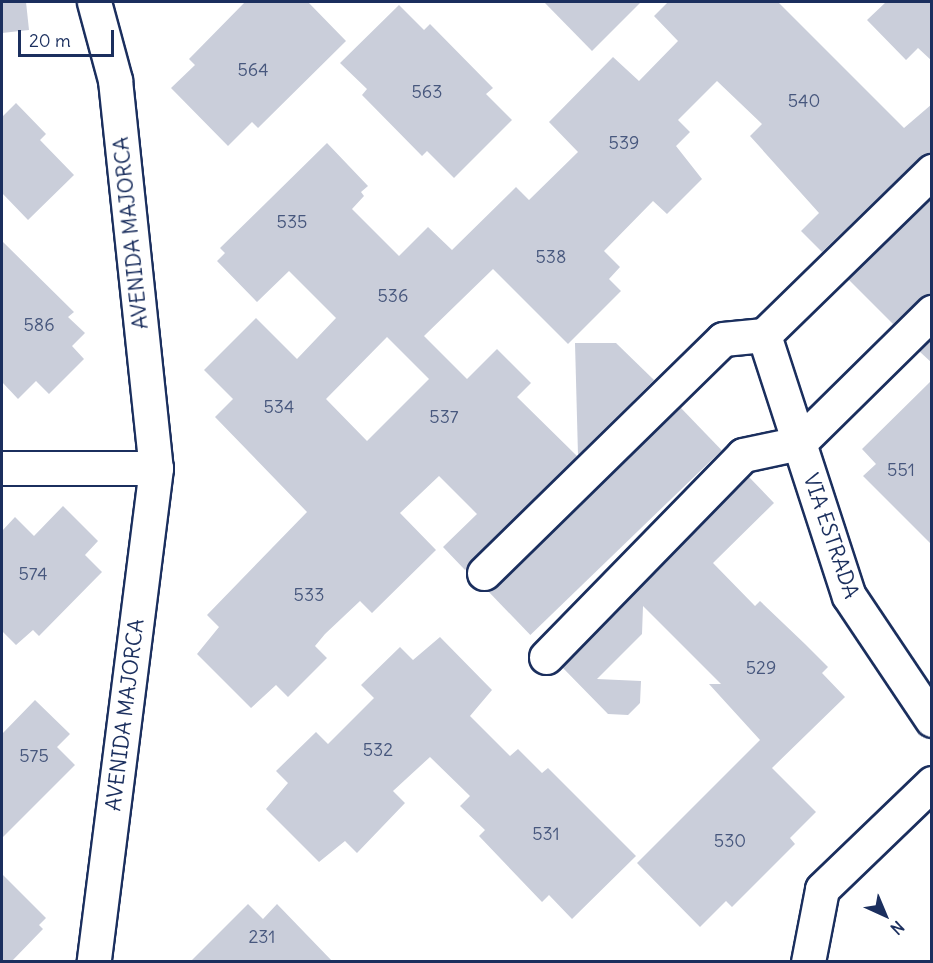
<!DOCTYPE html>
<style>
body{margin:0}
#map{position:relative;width:933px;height:963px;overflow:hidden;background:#fff;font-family:Delius,sans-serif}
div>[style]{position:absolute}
.building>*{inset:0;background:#caceda;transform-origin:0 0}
.roads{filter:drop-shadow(2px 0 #1b2f5e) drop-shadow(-2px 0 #1b2f5e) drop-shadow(0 2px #1b2f5e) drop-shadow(0 -2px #1b2f5e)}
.minor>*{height:33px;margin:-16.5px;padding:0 16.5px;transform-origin:16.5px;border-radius:16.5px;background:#fff}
span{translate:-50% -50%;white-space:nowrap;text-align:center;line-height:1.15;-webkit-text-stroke:4.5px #fff;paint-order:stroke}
.number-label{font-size:18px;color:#47577d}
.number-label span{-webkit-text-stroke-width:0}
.street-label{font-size:21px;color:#1b2f5e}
.frame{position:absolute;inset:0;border:3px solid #1b2f5e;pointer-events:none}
.north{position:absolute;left:855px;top:885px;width:60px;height:60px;-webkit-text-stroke:4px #fff;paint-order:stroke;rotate:136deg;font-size:16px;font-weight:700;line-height:24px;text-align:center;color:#1b2f5e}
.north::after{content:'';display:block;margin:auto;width:21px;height:27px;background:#1b2f5e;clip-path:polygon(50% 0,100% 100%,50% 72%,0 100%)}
.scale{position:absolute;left:18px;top:30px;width:96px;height:27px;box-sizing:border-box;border:3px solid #1b2f5e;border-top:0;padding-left:8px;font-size:18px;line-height:21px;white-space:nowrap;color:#1b2f5e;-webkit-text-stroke:4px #fff;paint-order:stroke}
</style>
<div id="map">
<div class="building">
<div style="clip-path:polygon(2px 2px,26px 2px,29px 30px,2px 33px)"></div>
<div style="clip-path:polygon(245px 2px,308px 2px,346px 41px,258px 128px,252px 122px,228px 146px,171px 88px,195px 65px,189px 59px)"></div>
<div style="clip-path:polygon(544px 2px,641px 2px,592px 51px)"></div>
<div style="clip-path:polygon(evenodd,668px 2px,778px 2px,904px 128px,932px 104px,932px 153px,919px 158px,822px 252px,801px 231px,819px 213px,750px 136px,762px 124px,717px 81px,678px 120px,690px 132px,676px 146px,702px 179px,667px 214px,653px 201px,604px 251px,620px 267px,609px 279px,621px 291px,568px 344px,493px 269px,424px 336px,467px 379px,497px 349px,531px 383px,517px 397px,577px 456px,465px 570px,443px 547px,477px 514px,439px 476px,400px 513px,436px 550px,372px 613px,360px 601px,325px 634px,315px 646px,327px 658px,288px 697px,276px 685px,251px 708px,197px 654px,219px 627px,207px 615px,307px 512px,215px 417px,233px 399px,204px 370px,256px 318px,297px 359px,336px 318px,289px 271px,257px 302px,217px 261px,225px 253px,220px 248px,327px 143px,368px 186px,361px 192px,364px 196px,352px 209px,399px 256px,428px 227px,452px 250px,516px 187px,529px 200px,578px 152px,549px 122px,613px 57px,639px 81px,678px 41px,654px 16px,668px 2px,387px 337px,429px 379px,367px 441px,326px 399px,387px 337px)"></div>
<div style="clip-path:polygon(886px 2px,932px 2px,932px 61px,918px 48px,906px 60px,867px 20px)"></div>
<div style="clip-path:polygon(399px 5px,424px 30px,430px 24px,493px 88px,486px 94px,512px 120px,454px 178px,427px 151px,422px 156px,362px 95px,367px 89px,340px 63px)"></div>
<div style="clip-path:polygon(16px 103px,46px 134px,40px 140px,74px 175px,28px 220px,2px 193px,2px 117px)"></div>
<div style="clip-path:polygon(932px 198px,932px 294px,919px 299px,893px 324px,848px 279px)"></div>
<div style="clip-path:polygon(2px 241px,74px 312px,68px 317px,85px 333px,72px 346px,84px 359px,49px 394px,36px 381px,18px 399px,2px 382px)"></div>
<div style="clip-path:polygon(932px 339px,932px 363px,919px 351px)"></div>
<div style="clip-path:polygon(575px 343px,616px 343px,654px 380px,578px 455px)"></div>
<div style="clip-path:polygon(932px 380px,932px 545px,863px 476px,876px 464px,862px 449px)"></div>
<div style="left:680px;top:407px;width:60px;height:266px;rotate:46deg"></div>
<div style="clip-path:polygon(748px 476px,774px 503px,713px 563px,755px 606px,760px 601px,805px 644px,828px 667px,822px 673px,845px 697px,772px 768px,816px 812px,790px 838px,795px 844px,732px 907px,726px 901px,700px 927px,637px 863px,760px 740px,709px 684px,721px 684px,643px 606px,642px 634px,597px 679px,641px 681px,640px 703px,628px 715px,608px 714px,562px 667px)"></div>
<div style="clip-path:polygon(63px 506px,98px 541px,85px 555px,102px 572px,39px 636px,33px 630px,16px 645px,2px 631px,2px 531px,15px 517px,34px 536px)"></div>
<div style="clip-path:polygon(440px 637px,492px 690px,470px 716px,510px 756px,518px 749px,542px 773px,548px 768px,636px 856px,572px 919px,549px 895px,542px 902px,479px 836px,485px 830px,460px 806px,470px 796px,430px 757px,393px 791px,405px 803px,357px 853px,345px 841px,319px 862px,266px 809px,288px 783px,276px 771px,316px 732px,328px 744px,374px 698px,361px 685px,400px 647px,413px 660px)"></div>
<div style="clip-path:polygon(35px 700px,70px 734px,57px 747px,75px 765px,2px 838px,2px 734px)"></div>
<div style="clip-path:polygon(2px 874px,46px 918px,39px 925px,43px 929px,11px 962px,2px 962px)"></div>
<div style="clip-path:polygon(248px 904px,263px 919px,277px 904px,333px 962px,190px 962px)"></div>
</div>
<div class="roads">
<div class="minor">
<div style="left:94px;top:2px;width:81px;rotate:74.9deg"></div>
<div style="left:115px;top:80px;width:390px;rotate:84deg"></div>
<div style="left:156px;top:468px;width:498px;rotate:97.2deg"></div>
<div style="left:764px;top:335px;width:274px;rotate:72deg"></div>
<div style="left:849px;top:596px;width:149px;rotate:56.2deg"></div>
<div style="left:2px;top:468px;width:154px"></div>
<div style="left:484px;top:573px;width:334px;rotate:-44.4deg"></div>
<div style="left:723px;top:339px;width:41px;rotate:-5.6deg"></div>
<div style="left:764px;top:335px;width:235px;rotate:-44.3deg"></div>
<div style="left:546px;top:657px;width:282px;rotate:-45.7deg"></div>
<div style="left:743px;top:455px;width:57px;rotate:-12.1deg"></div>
<div style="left:799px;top:443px;width:187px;rotate:-44.6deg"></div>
<div style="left:808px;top:962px;width:74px;rotate:-79.1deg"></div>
<div style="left:822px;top:889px;width:153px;rotate:-43.9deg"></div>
</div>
</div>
<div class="number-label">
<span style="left:253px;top:70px">564</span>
<span style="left:427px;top:92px">563</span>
<span style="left:804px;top:101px">540</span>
<span style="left:624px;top:143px">539</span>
<span style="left:292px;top:222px">535</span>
<span style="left:551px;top:257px">538</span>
<span style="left:393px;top:296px">536</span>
<span style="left:39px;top:325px">586</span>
<span style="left:279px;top:407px">534</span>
<span style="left:444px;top:417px">537</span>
<span style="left:901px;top:470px">551</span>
<span style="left:33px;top:574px">574</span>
<span style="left:309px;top:595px">533</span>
<span style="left:761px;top:668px">529</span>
<span style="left:378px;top:750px">532</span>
<span style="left:34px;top:756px">575</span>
<span style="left:546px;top:834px">531</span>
<span style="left:730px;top:841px">530</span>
<span style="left:262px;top:937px">231</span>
</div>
<div class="street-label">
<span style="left:131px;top:233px;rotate:-96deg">AVENIDA MAJORCA</span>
<span style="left:831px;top:536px;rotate:71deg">VIA ESTRADA</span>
<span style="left:125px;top:715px;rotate:-83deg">AVENIDA MAJORCA</span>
</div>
<div class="frame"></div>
<div class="north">N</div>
<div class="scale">20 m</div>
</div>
